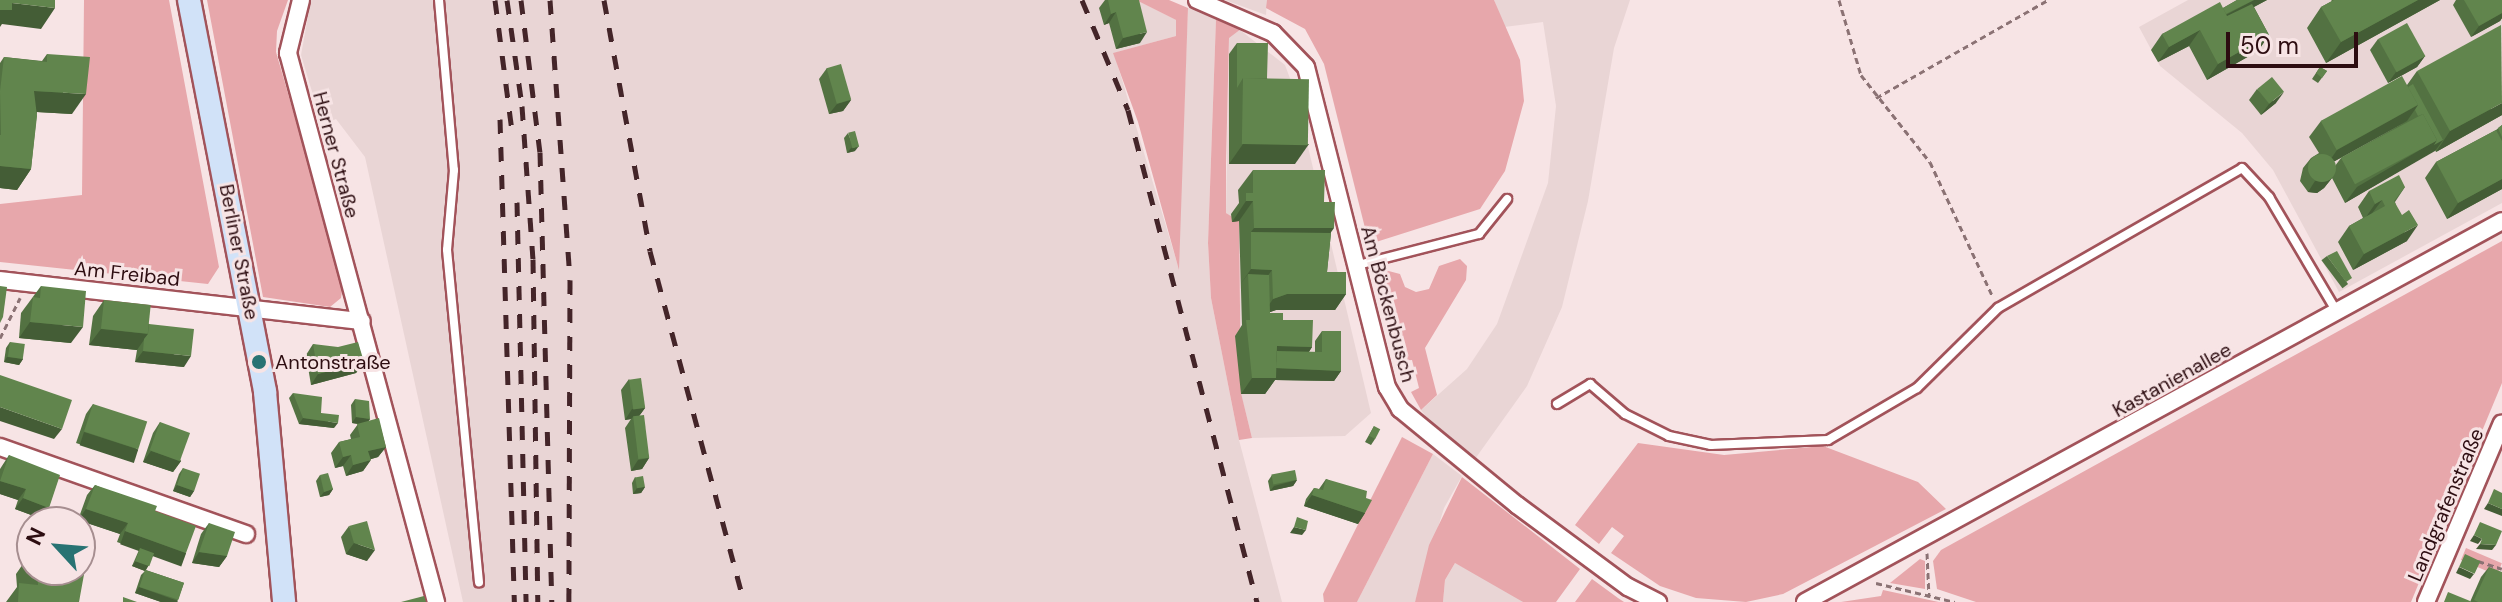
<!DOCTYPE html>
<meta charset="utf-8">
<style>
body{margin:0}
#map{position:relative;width:2502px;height:602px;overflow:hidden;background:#f7e4e5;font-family:"DM Sans",sans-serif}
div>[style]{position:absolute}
.built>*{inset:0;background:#e9d5d5}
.green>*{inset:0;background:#e7a7ab;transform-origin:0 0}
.path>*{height:3px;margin-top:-1.5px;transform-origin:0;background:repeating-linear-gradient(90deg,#8b7274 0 6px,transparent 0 10px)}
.roads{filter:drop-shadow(2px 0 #a2535a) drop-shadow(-2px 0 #a2535a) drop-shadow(0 2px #a2535a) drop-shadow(0 -2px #a2535a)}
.service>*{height:8px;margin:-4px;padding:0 4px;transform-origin:4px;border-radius:4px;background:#fff}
.minor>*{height:16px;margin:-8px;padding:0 8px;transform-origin:8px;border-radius:8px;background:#fff}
.secondary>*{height:22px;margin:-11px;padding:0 11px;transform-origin:11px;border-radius:11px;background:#d1e2f8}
.rail>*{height:5px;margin-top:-2.5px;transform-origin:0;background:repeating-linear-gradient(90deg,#442529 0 14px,transparent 0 28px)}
.wall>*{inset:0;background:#537242;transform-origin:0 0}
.shaded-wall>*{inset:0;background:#445d36;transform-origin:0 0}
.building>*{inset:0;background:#61854d;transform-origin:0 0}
.round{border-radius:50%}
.dots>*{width:22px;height:22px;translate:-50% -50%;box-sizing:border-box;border:4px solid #f7e4e5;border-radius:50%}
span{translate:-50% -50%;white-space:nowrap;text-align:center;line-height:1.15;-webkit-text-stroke:6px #f7e4e5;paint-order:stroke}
.street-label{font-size:20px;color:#2d0d11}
.poi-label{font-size:20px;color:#2d0d11}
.left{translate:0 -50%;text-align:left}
.north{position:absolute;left:16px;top:506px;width:80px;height:80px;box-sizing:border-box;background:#f7e4e5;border:2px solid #a68e90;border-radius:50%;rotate:296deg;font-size:22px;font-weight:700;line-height:32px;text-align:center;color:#2d0d11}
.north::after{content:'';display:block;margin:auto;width:28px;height:36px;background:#287373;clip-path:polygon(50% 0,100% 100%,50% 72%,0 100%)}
.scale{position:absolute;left:2226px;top:32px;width:132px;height:36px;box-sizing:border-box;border:4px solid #2d0d11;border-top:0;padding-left:10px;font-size:24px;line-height:28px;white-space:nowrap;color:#2d0d11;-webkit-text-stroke:6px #f7e4e5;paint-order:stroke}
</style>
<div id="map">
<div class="built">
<div style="clip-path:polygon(311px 0,1136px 0,1176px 20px,1176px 36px,1114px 53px,1178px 266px,1188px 8px,1216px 19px,1208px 243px,1211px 298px,1239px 440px,1282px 602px,463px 602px,365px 157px,336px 119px,322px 125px,301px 55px)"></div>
<div style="clip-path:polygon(1225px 0,1267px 0,1266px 15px)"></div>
<div style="clip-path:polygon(1494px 0,1630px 0,1614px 48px,1588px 201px,1562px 307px,1527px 386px,1475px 459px,1435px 429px,1421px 410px,1467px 369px,1497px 324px,1548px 183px,1556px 106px,1543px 22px,1504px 27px)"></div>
<div style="clip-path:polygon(2188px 0,2502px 0,2502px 203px,2339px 292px,2273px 170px,2242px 133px,2160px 66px,2139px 27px)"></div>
<div style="clip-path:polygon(1240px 30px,1285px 65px,1295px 92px,1371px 413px,1345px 436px,1252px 438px,1241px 394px,1239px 222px,1226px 213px,1229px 37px)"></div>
<div style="clip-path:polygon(1433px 454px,1462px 476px,1444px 508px,1415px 602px,1357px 602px)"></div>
<div style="clip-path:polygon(1455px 563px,1495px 583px,1523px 602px,1443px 602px,1445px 580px)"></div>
</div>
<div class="green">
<div style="clip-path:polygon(84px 0,169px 0,219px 267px,208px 284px,0 262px,0 204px,82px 195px)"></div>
<div style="clip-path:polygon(207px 0,288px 0,277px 31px,276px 52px,343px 284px,341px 298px,330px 307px,263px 297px)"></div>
<div style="clip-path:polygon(1136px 0,1169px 0,1188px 8px,1179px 270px,1138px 122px,1113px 53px,1176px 36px,1176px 20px)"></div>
<div style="clip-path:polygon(1267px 0,1494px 0,1520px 60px,1524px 101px,1505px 171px,1480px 209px,1376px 242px,1367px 236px,1324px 64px,1305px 29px,1266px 8px)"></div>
<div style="clip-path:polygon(1216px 19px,1241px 29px,1229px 38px,1226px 164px,1226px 213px,1239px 221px,1241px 393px,1252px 438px,1239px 440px,1211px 298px,1208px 243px)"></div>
<div style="clip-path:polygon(2502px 241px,2502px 383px,2411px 602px,1976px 602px,1937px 589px,1933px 561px,1941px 550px)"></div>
<div style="clip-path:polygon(1460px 259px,1467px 266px,1466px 280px,1425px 348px,1437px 395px,1421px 410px,1411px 392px,1419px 388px,1412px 360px,1400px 361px,1381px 269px,1400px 274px,1405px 287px,1416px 292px,1429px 289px,1439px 266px)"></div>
<div style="clip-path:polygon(1402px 437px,1433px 454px,1357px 602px,1324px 602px,1323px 594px)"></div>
<div style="clip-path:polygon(1638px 443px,1724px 455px,1823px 446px,1918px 482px,1946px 509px,1783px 594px,1746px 602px,1696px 598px,1660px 586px,1611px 553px,1624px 536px,1612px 527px,1599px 544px,1575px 525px)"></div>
<div style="clip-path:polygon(1462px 477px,1580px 569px,1556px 602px,1523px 602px,1455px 563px,1445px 580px,1443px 602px,1415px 602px,1429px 545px)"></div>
<div style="left:2466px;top:548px;width:39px;height:13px;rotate:23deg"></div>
<div style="clip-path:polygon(1920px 559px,1925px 561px,1925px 589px,1890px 583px)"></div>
<div style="clip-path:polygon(1592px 579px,1618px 598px,1624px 602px,1575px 602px)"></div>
<div style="clip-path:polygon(1883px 590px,1934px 601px,1939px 602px,1841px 602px,1881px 596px)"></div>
</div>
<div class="path">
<div style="left:1839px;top:0;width:78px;rotate:73.7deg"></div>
<div style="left:1861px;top:75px;width:111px;rotate:51.6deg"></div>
<div style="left:1930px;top:162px;width:149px;rotate:65deg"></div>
<div style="left:1876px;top:98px;width:198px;rotate:-29.7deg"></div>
<div style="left:0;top:338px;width:45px;rotate:-63.4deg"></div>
<div style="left:1927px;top:553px;width:44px;rotate:87.4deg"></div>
<div style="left:2478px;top:561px;width:25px;rotate:18deg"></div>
<div style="left:1876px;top:583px;width:81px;rotate:13.5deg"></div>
</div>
<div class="roads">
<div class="service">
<div style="left:439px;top:0;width:171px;rotate:85deg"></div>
<div style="left:454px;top:170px;width:80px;rotate:95deg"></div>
<div style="left:447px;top:250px;width:334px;rotate:84.5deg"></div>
<div style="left:1358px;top:265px;width:125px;rotate:-14.4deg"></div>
<div style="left:1479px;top:234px;width:45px;rotate:-51.3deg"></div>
<div style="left:1557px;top:404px;width:39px;rotate:-31deg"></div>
<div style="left:1590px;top:384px;width:46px;rotate:40.6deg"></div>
<div style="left:1625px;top:414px;width:49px;rotate:26.6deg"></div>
<div style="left:1669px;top:436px;width:43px;rotate:12.1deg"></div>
<div style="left:1711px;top:445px;width:117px;rotate:-2.4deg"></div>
<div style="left:1828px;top:440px;width:103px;rotate:-30.3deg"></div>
<div style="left:1917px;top:388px;width:114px;rotate:-44.6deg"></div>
<div style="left:1998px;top:308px;width:281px;rotate:-29.8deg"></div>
<div style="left:2242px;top:168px;width:40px;rotate:47deg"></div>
<div style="left:2269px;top:197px;width:134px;rotate:59.4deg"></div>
</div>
<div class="minor">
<div style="left:301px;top:0;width:55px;rotate:103.8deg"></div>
<div style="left:288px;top:53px;width:569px;rotate:74.91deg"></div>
<div style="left:1197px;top:0;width:83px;rotate:23.5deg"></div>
<div style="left:1273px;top:33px;width:47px;rotate:45.9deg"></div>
<div style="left:1306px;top:67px;width:330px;rotate:75.8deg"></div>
<div style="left:1387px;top:387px;width:26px;rotate:59deg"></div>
<div style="left:1400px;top:409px;width:151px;rotate:39.4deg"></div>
<div style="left:1517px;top:505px;width:138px;rotate:36.5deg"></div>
<div style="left:1628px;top:587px;width:34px;rotate:27deg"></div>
<div style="left:0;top:280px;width:364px;rotate:6.5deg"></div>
<div style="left:0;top:447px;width:261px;rotate:19.5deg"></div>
<div style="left:1805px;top:602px;width:794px;rotate:-28.66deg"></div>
<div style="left:2426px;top:602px;width:194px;rotate:-67deg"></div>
</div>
<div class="secondary">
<div style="left:189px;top:0;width:399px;rotate:79deg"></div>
<div style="left:265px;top:392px;width:211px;rotate:84.8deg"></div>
</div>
</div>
<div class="rail">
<div style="left:495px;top:0;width:139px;rotate:82.6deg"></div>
<div style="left:507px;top:0;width:107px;rotate:81.9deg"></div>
<div style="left:522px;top:106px;width:153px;rotate:85.9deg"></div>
<div style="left:533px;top:259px;width:343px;rotate:89.2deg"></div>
<div style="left:521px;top:0;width:153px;rotate:82.9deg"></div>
<div style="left:540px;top:152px;width:450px;rotate:88.5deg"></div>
<div style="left:550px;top:0;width:281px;rotate:85.9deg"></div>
<div style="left:570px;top:280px;width:322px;rotate:90.2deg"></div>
<div style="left:604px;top:0;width:255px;rotate:79.6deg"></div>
<div style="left:650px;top:251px;width:363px;rotate:75deg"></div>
<div style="left:1082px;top:0;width:119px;rotate:67.3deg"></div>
<div style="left:1128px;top:110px;width:509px;rotate:75.31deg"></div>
<div style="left:500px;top:119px;width:483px;rotate:88.3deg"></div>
<div style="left:517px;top:202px;width:400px;rotate:88.7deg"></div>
</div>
<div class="wall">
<div style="clip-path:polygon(1105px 0,1139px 0,1140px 43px,1116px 49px,1109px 23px,1104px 25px,1099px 8px)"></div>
<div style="clip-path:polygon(2237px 0,2267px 0,2254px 7px,2269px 35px,2258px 51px,2207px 80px,2189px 46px,2158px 62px,2151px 50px,2162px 34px,2223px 8px)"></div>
<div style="clip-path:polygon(2331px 0,2440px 0,2326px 63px,2307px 28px,2321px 7px,2332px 1px)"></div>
<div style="clip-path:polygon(2456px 0,2502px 0,2502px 18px,2500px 21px,2471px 37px,2453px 5px)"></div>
<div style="clip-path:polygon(2378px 39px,2425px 56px,2417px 67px,2388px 83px,2370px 50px)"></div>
<div style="clip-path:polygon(1237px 43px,1267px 78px,1295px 164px,1229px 164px,1229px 54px)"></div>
<div style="clip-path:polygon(47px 54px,72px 114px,37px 112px,31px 169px,17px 190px,0 188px,0 63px,4px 57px,42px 61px)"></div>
<div style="clip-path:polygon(2320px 67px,2327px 71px,2318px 83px,2312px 79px)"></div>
<div style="clip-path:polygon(827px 68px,851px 100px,843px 111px,829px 114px,819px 79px)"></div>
<div style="clip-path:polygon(evenodd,2417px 71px,2502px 115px,2436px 152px,2435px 150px,2345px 203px,2332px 178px,2324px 188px,2317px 193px,2308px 192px,2300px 181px,2303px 168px,2311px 158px,2319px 153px,2309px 137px,2321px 121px,2407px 85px,2417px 71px,2407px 121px,2341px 158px,2335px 166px,2333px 162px,2407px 121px)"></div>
<div style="clip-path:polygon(2257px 89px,2276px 103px,2261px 115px,2249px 100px)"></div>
<div style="clip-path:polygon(2502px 125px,2502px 189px,2447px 219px,2425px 178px,2436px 162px,2496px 130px)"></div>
<div style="clip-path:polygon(848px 133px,855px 151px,847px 153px,844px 138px)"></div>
<div style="clip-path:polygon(1253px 170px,1324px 202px,1331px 233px,1327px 272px,1346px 294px,1335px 310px,1276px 310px,1270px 312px,1270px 313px,1283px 320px,1312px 347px,1309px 352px,1315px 352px,1315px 341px,1322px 331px,1341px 371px,1334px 381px,1275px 380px,1265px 394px,1241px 394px,1235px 336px,1242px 325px,1239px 221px,1232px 222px,1231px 214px,1239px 203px,1238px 190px)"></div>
<div style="clip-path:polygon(2405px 187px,2395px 202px,2407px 241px,2353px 270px,2338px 242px,2349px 226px,2363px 218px,2358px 207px,2369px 191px)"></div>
<div style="left:2327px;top:256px;width:35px;height:7px;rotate:53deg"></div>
<div style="clip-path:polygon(41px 286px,71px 343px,19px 338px,21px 313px)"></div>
<div style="clip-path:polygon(104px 300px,149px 324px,184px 367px,135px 362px,137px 350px,89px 345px,93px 316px)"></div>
<div style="clip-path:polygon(10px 342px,23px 359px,19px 365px,4px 362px,6px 348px)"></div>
<div style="clip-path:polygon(313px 344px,364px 362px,356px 373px,311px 385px,306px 355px)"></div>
<div style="clip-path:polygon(629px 379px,645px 408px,639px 416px,649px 458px,642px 469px,631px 471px,625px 428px,631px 419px,625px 420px,621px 390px)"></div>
<div style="clip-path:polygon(293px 393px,321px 413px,334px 428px,299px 424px,289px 398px)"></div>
<div style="clip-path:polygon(355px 399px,370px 419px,368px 421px,386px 447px,378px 457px,371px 459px,363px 471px,346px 476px,343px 466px,335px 468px,331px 453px,339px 442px,351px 439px,350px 435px,358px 424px,352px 423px,351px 405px)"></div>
<div style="clip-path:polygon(93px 404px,138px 450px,130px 461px,76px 443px,86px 414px)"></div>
<div style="clip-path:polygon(160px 422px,181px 461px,173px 472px,143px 462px,153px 433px)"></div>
<div style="clip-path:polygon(1374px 426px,1375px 439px,1371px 445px,1365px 442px)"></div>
<div style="clip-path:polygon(9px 455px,49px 508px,42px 519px,15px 509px,18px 500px,0 494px,0 469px)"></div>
<div style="clip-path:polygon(183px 468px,194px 491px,190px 497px,173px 491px,179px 474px)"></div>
<div style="clip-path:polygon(320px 475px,333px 489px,329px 495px,320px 497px,316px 481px)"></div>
<div style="clip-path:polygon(1272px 475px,1297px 480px,1293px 486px,1270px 491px,1268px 481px)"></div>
<div style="clip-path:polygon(635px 477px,645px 487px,641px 493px,633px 494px,632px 483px)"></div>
<div style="clip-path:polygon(1326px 479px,1366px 498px,1365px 513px,1358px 524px,1304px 506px,1306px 499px,1314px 488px,1319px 489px)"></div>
<div style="clip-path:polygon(95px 485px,155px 511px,186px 553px,179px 564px,153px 555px,146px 570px,184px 583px,177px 602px,161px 602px,135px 593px,141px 575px,145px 571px,132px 566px,139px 550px,117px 542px,120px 534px,78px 520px,87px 495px)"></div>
<div style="clip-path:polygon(209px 523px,227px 556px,219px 567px,192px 563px,201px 534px)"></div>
<div style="clip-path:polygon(349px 526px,367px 561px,346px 554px,341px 537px)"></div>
<div style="clip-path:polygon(32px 551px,32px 570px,80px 570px,79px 602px,6px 602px,17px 587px,16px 574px)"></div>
<div style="clip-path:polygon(2489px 567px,2502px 602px,2470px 602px,2481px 577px)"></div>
</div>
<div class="shaded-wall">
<div style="clip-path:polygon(2254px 0,2267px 0,2214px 28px,2222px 17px)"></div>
<div style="clip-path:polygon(2418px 0,2440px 0,2326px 63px,2341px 42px)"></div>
<div style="clip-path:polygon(12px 3px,55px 8px,41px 29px,2px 24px,0 27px,0 10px)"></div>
<div style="clip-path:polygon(1116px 12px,1109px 23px,1104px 25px,1111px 14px)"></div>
<div style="clip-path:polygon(2502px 13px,2502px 18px,2500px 21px,2471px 37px,2479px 26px)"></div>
<div style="clip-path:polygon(2200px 30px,2189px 46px,2158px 62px,2169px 47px)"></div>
<div style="clip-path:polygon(1147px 32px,1140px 43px,1116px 49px,1123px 38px)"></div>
<div style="clip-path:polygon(2269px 35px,2258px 51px,2207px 80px,2218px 64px)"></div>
<div style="clip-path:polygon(2425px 56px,2417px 67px,2388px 83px,2396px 72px)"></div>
<div style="clip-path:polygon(34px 91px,86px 94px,72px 114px,19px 111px)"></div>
<div style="clip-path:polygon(2284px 92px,2276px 103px,2261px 115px,2269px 104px)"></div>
<div style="clip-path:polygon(851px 100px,843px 111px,829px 114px,837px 104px)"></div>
<div style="clip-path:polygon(2502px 103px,2502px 115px,2436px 152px,2450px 131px)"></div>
<div style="clip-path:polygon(2418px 105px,2407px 121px,2326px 166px,2337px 150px)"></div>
<div style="clip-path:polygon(2437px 140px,2443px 140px,2435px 151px,2345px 203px,2357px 187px)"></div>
<div style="clip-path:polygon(1243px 144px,1309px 144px,1295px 164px,1229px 164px)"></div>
<div style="clip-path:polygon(859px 146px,855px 151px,847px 153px,851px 148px)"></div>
<div style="clip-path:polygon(0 166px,31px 169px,17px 190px,0 188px)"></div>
<div style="clip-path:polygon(2332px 178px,2324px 188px,2317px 193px,2308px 192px,2315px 181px)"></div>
<div style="clip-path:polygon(2502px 179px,2502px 189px,2447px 219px,2458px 203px)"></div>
<div style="clip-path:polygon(2382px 200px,2370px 216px,2364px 220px,2375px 204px)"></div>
<div style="clip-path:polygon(1246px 201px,1253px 201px,1239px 221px,1232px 222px)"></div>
<div style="clip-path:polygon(2418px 225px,2407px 241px,2353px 270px,2364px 254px)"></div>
<div style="clip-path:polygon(1254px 228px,1334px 228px,1320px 248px,1251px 232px)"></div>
<div style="clip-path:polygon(1251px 269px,1272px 270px,1261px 285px,1248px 274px,1240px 285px)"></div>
<div style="clip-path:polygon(1287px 294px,1346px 294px,1335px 310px,1276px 310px,1262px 315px,1273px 299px)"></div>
<div style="clip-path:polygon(30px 322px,83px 327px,71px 343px,19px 338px)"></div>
<div style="clip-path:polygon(101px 329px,148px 334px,137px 350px,89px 345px)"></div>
<div style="clip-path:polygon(1277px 346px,1312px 347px,1301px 363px,1273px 362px)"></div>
<div style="clip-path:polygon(143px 351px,191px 356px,184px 367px,135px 362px)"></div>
<div style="clip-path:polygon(7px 357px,23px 359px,19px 365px,4px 362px)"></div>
<div style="clip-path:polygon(364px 362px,356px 373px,311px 385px,318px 374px)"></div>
<div style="clip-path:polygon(1273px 368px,1341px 371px,1334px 381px,1275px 380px,1265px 394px,1241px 394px,1252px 378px)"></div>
<div style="clip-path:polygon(0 407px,62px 429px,54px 439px,0 421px)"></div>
<div style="clip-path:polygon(645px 408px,637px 419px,633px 417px,631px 419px,625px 420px,632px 409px)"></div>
<div style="clip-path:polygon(356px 417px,370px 419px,366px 425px,352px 423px)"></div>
<div style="clip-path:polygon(303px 418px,338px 423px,334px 428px,299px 424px)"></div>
<div style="left:84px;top:432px;width:57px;height:14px;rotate:18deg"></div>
<div style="clip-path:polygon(386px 447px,378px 457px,361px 462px,368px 451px)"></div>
<div style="clip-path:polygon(151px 451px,181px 461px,173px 472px,143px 462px)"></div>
<div style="clip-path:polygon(351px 455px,343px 466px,335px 468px,343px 457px)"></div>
<div style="clip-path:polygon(649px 458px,642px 469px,631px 471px,638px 460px)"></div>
<div style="clip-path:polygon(371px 460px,363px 471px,346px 476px,353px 465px)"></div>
<div style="clip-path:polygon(1297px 480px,1293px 486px,1270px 491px,1274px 486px)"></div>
<div style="clip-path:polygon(0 481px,26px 489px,18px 500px,0 494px)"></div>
<div style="clip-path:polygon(177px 485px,194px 491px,190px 497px,173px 491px)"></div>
<div style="clip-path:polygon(645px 487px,641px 493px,633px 494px,637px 488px)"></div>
<div style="clip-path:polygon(333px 489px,329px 495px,320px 497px,324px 492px)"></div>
<div style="clip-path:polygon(1312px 495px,1365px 513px,1358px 524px,1304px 506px)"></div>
<div style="clip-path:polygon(23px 498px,49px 508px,42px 519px,15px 509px)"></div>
<div style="clip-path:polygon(2488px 503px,2502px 509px,2502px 516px,2484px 509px)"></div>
<div style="clip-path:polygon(86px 509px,128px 523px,120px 534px,78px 520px)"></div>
<div style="clip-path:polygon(1294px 527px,1306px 530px,1302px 535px,1290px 533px)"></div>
<div style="left:125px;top:531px;width:65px;height:14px;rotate:20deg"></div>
<div style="clip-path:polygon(2474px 535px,2482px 539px,2478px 544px,2470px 541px)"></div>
<div style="clip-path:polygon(354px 543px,375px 550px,367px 561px,346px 554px)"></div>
<div style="clip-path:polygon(2480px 544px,2496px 545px,2492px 550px,2476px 549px)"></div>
<div style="clip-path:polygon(199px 552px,227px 556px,219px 567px,192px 563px)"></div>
<div style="clip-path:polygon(136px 561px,149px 565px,145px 571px,132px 566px)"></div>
<div style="clip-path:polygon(2459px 567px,2474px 574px,2470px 579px,2456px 573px)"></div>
<div style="clip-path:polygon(139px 587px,178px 601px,177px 602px,161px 602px,135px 593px)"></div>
</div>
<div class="building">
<div style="clip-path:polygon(0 0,55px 0,55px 8px,12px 3px,12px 10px,0 10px)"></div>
<div style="clip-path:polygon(1108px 0,1139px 0,1147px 32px,1123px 38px,1116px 12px,1111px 14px)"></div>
<div style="clip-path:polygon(2237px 0,2254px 0,2226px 14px,2223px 8px)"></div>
<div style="clip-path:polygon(2334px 0,2418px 0,2341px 42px,2321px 7px)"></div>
<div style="clip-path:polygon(2464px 0,2502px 0,2502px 13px,2479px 26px)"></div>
<div style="clip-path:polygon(2220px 2px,2227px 16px,2252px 4px,2269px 35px,2218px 64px,2200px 30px,2169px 47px,2162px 34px)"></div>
<div style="left:2407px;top:23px;width:38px;height:33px;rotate:61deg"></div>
<div style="clip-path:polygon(2501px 25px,2502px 103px,2450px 131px,2417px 71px)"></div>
<div style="clip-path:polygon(1237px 43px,1268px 43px,1267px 78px,1243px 78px,1237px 88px)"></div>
<div style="clip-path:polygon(47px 54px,90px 57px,86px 94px,34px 91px,37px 116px,31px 169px,0 166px,0 135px,1px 135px,0 91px,4px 57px,47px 62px)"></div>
<div style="left:841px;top:64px;width:37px;height:15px;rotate:74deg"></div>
<div style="clip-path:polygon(2320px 67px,2327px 71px,2322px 78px,2316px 73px)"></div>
<div style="left:2402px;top:76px;width:33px;height:93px;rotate:61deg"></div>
<div style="left:2272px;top:77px;width:19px;height:19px;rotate:51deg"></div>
<div style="left:1243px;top:78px;width:66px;height:66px;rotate:1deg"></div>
<div style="clip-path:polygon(2413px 84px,2443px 140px,2434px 145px,2437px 140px,2423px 114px,2418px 116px,2415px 110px,2418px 105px,2408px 87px)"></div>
<div style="left:2423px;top:114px;width:30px;height:93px;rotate:62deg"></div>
<div style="clip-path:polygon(2502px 125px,2502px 137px,2498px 128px)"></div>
<div style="clip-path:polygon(2496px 130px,2502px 141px,2502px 179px,2458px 203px,2436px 162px)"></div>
<div style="left:855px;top:131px;width:16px;height:7px;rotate:75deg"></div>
<div class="round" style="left:2308px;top:154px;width:28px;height:28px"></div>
<div style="clip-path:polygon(1253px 170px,1325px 170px,1324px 202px,1335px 202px,1334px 228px,1254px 228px,1253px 201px,1246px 201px,1246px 193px,1253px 193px)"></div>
<div style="clip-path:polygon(2399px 175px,2405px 187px,2394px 201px,2402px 215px,2409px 210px,2418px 225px,2364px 254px,2349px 226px,2385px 206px,2382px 200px,2375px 204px,2369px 191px)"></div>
<div style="clip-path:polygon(1251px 232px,1331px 233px,1327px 272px,1346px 272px,1346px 294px,1287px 294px,1273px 299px,1272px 270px,1251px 269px)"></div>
<div style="clip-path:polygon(2337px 251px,2352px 278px,2346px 282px,2327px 256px)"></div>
<div style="clip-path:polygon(1248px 274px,1269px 275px,1270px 313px,1283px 313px,1283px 320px,1250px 320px)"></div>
<div style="clip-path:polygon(0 286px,7px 287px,3px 317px,0 323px)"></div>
<div style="clip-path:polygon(41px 286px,86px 291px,83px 327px,30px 322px,33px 297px,40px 298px)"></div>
<div style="left:104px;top:300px;width:47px;height:29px;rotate:6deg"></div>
<div style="clip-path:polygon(1246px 320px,1313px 320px,1312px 347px,1277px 346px,1276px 378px,1252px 378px)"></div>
<div style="clip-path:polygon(149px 324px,194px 329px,191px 356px,143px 351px,144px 339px,148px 334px)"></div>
<div style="clip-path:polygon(1322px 331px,1341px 331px,1341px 371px,1276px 368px,1277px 351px,1322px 352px)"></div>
<div style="left:10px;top:342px;width:15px;height:15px;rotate:8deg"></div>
<div style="clip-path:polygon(358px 342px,364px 362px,318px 374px,313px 344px,338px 347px)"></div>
<div style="clip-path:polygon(0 375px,72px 400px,62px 429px,0 407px)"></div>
<div style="left:641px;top:378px;width:30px;height:12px;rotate:82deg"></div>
<div style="clip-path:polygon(293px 393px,322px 397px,321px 413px,339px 415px,338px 423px,303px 418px)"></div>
<div style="clip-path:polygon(355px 399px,369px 401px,370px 419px,356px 417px)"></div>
<div style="left:93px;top:404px;width:57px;height:29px;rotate:18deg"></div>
<div style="left:644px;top:415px;width:43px;height:11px;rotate:83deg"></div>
<div style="clip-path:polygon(379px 418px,386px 447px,368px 451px,371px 460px,353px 465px,351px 455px,343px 457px,339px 442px,360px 437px,357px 424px)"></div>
<div style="left:160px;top:422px;width:32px;height:30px;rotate:20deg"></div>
<div style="left:1374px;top:426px;width:7px;height:11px;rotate:27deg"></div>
<div style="clip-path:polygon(9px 455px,60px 475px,49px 508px,23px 498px,26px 489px,0 481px)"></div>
<div style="left:183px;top:468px;width:18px;height:18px;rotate:19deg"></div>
<div style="left:1295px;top:470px;width:10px;height:24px;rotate:79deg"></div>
<div style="clip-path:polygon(328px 473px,333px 489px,324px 492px,320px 475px)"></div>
<div style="left:643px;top:476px;width:11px;height:8px;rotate:80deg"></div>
<div style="clip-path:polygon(1326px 479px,1367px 491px,1366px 498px,1372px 500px,1365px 513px,1312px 495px,1314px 488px,1323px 490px)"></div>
<div style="clip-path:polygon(95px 485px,157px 506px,155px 511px,196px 526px,186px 553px,125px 531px,128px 523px,86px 509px)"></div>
<div style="clip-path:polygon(2494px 489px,2502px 493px,2502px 509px,2488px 503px)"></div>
<div style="clip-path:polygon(1297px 517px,1308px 521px,1306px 530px,1294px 527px)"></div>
<div style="clip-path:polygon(367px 521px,375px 550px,354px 543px,349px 526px)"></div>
<div style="clip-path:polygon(2480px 522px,2502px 531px,2496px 545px,2480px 544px,2482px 539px,2474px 535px)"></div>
<div style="clip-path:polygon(209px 523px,235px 532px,227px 556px,199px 552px)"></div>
<div style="left:140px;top:548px;width:15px;height:14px;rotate:20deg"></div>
<div style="left:2465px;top:554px;width:17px;height:14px;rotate:25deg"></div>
<div style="clip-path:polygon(2489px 567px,2502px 572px,2502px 602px,2478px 602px,2474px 600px)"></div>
<div style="clip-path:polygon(80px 568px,85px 569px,79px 602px,18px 602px,19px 583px,38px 585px,37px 570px,80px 570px)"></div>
<div style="left:145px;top:570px;width:41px;height:18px;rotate:18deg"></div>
<div style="clip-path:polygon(2448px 592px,2470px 601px,2470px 602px,2444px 602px)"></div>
<div style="clip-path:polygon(424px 596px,426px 602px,401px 602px)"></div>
<div style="clip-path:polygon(123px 597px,137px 602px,123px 602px)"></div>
</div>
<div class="dots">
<div style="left:259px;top:362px;background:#287373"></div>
</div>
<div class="street-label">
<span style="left:336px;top:155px;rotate:75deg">Herner Straße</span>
<span style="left:239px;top:252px;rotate:79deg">Berliner Straße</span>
<span style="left:127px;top:274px;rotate:6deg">Am Freibad</span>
<span style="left:1388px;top:304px;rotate:75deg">Am Böckenbusch</span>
<span style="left:2172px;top:380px;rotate:-29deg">Kastanienallee</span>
<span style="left:2446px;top:505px;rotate:-67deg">Landgrafenstraße</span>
</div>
<div class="poi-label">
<span class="left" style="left:275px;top:362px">Antonstraße</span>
</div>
<div class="north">N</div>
<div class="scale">50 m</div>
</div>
